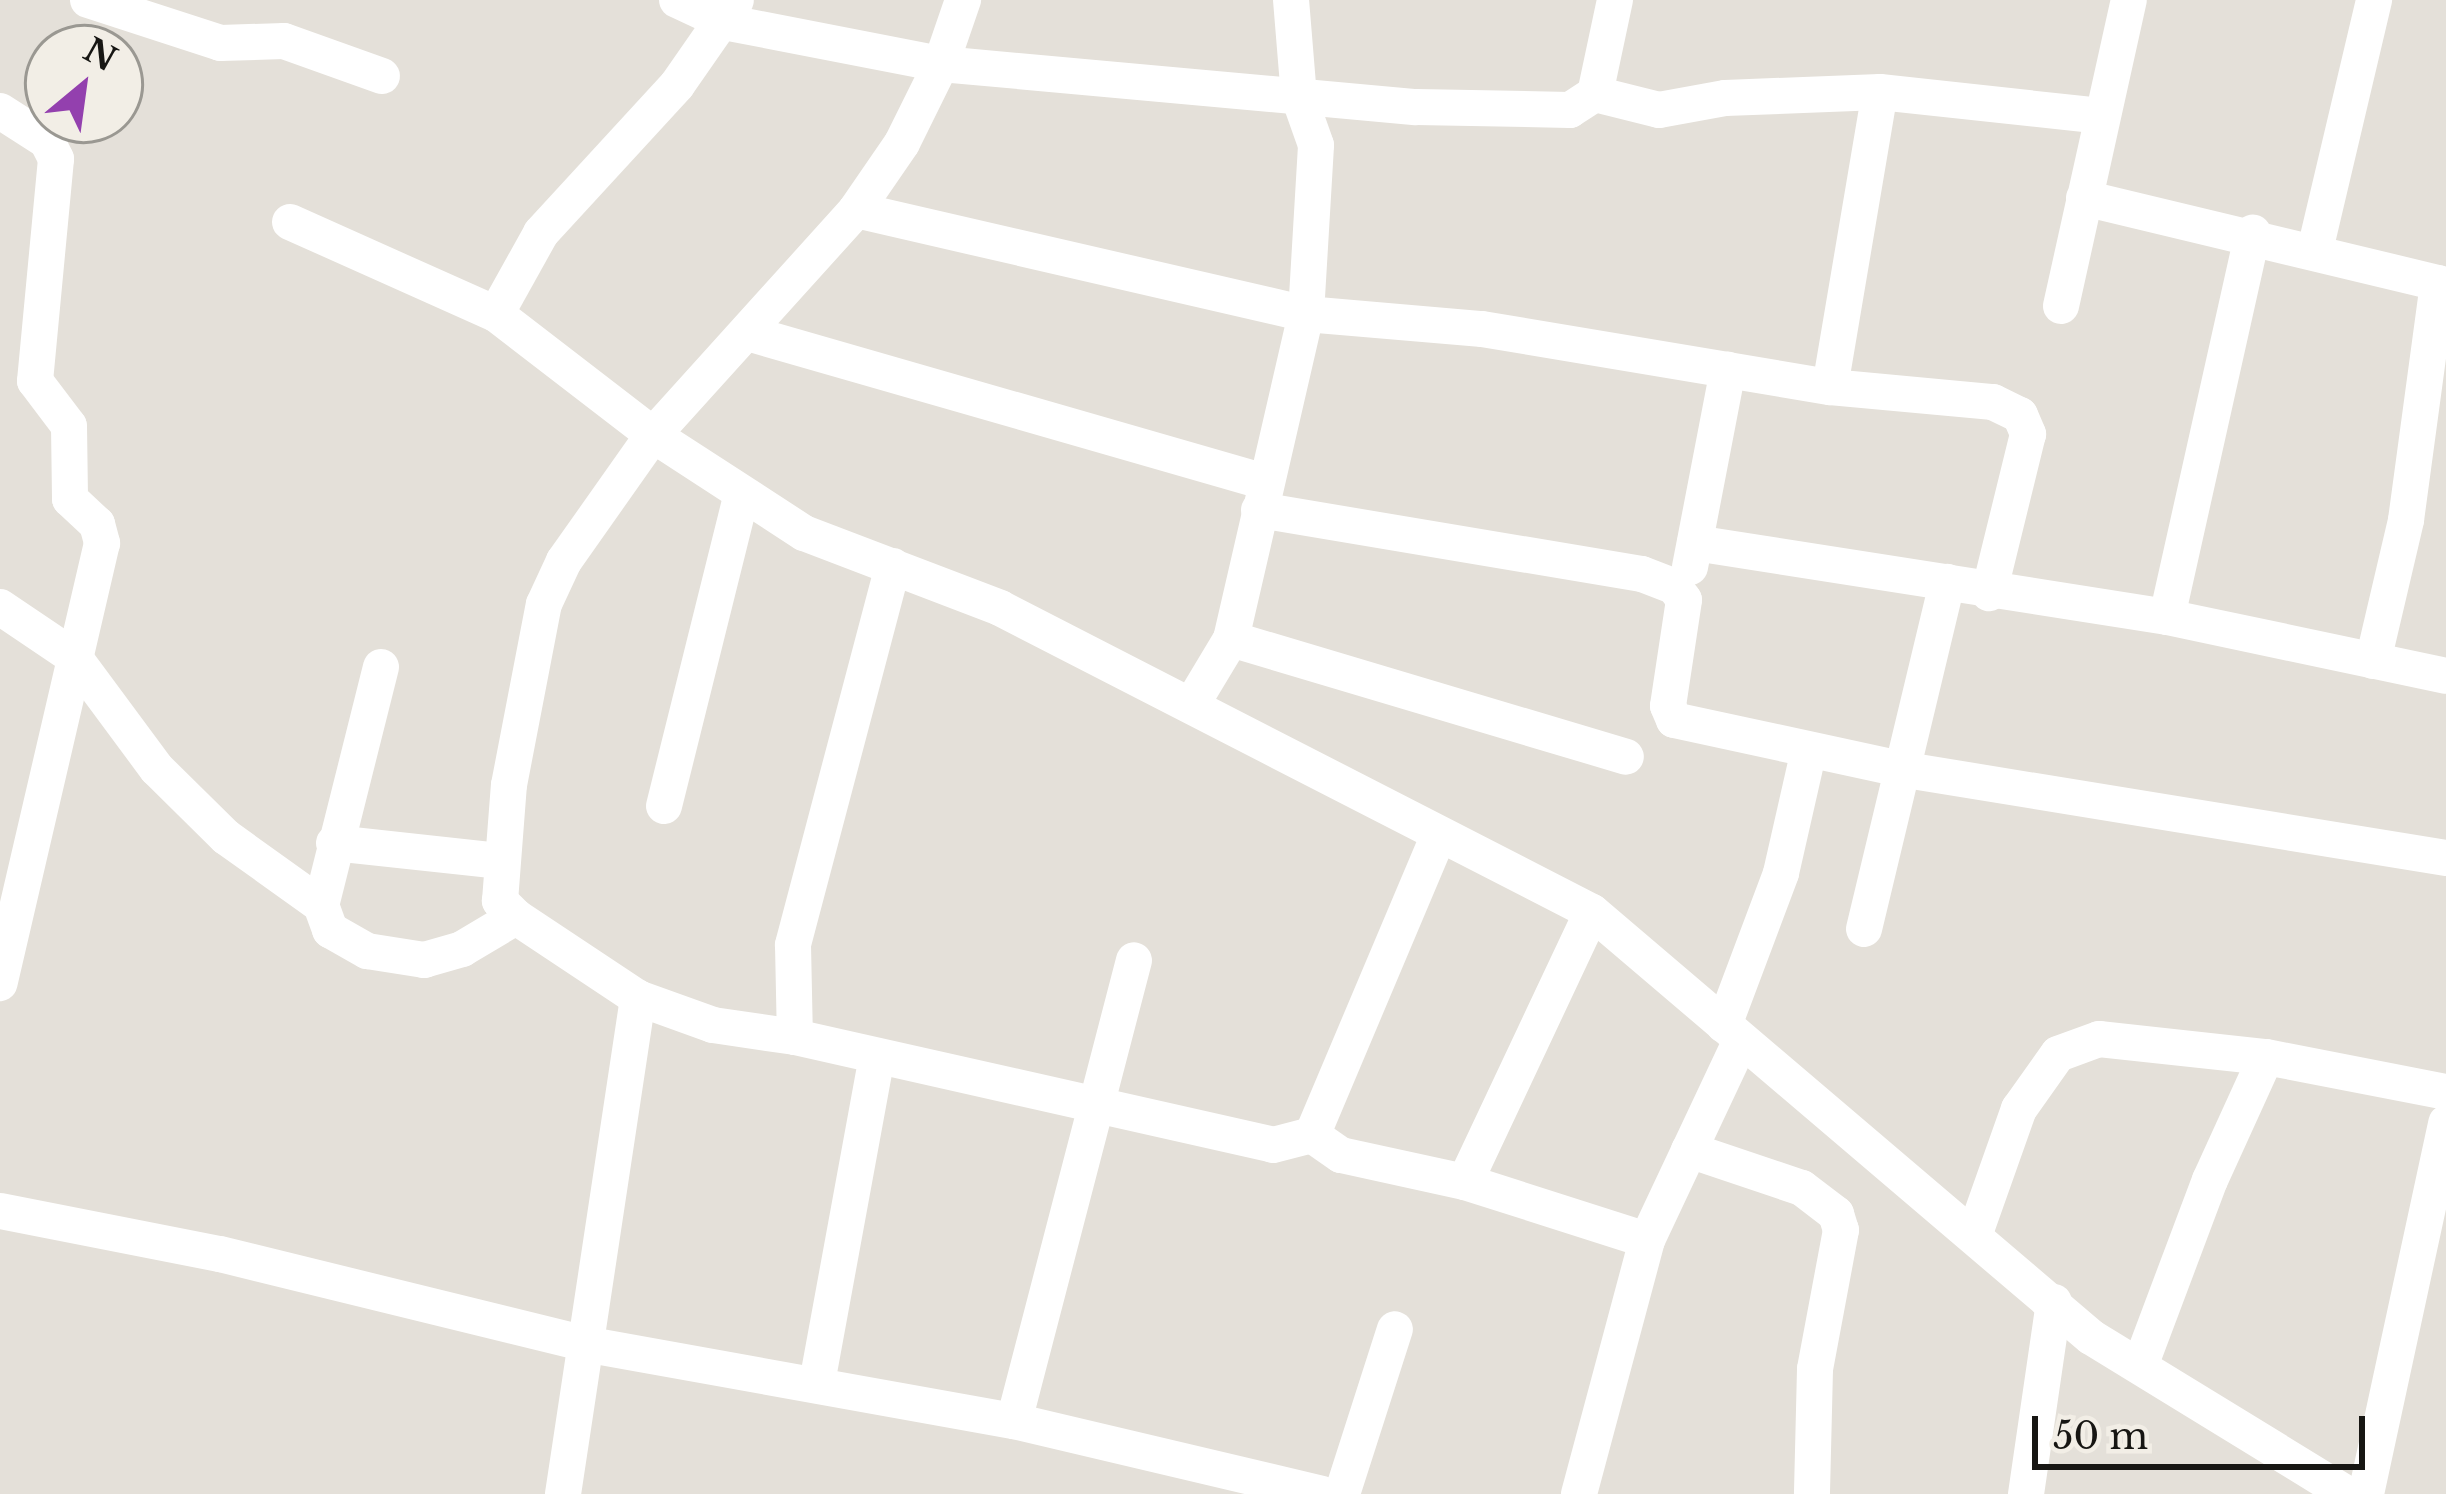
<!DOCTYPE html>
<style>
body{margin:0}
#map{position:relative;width:2446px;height:1494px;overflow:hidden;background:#e4e0d9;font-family:"Libre Baskerville",serif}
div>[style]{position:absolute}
.street>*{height:36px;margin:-18px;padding:0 18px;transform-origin:18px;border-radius:18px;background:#fff}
span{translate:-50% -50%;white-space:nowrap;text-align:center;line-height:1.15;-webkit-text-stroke:9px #f2eee6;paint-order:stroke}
.north{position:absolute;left:24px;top:24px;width:120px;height:120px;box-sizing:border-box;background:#f2eee6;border:3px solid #9a9892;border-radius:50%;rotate:29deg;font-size:33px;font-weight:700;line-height:48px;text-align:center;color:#171613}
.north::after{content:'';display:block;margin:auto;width:42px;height:54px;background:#9340ae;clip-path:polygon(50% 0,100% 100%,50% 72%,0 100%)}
.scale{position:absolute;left:2032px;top:1416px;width:333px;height:54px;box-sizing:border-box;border:6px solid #171613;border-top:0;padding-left:15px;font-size:36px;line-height:42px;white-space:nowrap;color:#171613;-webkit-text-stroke:9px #f2eee6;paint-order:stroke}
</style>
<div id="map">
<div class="street">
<div style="left:88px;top:0;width:139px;rotate:18deg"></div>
<div style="left:220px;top:43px;width:64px;rotate:-1.8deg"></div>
<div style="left:284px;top:41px;width:104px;rotate:19.7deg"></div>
<div style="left:677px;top:0;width:52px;rotate:25.1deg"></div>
<div style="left:724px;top:22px;width:221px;rotate:11deg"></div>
<div style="left:941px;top:64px;width:68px;rotate:-71deg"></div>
<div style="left:1595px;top:94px;width:66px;rotate:14deg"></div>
<div style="left:1659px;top:110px;width:67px;rotate:-10.3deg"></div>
<div style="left:1725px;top:98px;width:155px;rotate:-2.2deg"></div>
<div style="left:1880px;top:92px;width:222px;rotate:6.2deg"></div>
<div style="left:0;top:111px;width:56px;rotate:32.6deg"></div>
<div style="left:47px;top:141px;width:20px;rotate:63deg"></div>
<div style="left:56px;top:159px;width:223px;rotate:95.4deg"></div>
<div style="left:35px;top:381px;width:56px;rotate:52.9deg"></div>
<div style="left:69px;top:426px;width:73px;rotate:89.2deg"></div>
<div style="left:70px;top:499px;width:37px;rotate:43deg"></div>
<div style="left:97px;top:524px;width:20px;rotate:75deg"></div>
<div style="left:102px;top:543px;width:452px;rotate:103.1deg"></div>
<div style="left:2084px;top:198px;width:372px;rotate:13.5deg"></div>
<div style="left:856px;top:210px;width:462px;rotate:13deg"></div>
<div style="left:1306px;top:314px;width:177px;rotate:4.9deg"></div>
<div style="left:1482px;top:329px;width:353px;rotate:9.5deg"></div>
<div style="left:1830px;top:387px;width:164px;rotate:5.3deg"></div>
<div style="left:1993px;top:402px;width:30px;rotate:26deg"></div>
<div style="left:2020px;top:415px;width:21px;rotate:67deg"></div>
<div style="left:2028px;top:434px;width:164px;rotate:103.8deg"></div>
<div style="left:290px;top:222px;width:226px;rotate:24.1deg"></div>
<div style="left:496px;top:314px;width:198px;rotate:37.6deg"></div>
<div style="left:653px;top:435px;width:180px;rotate:33deg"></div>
<div style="left:804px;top:533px;width:210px;rotate:20.9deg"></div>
<div style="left:1000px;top:608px;width:665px;rotate:27.18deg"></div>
<div style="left:1592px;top:912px;width:655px;rotate:40.42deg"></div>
<div style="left:2091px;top:1337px;width:300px;rotate:31.5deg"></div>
<div style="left:2315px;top:250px;width:257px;rotate:-76.7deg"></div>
<div style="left:2061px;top:306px;width:313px;rotate:-77.5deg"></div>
<div style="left:496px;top:314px;width:93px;rotate:-60.9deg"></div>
<div style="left:541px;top:233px;width:201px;rotate:-47.4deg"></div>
<div style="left:677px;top:85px;width:103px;rotate:-55.2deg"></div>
<div style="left:751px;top:334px;width:535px;rotate:16.06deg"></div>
<div style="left:1830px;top:387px;width:299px;rotate:-80.4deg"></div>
<div style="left:1259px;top:510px;width:388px;rotate:9.5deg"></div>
<div style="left:1642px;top:574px;width:34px;rotate:21deg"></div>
<div style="left:1674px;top:586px;width:17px;rotate:54deg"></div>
<div style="left:1684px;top:600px;width:107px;rotate:98.6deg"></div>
<div style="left:1668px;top:706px;width:15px;rotate:67deg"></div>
<div style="left:1674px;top:720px;width:237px;rotate:12.2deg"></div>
<div style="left:1906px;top:770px;width:547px;rotate:9.26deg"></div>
<div style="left:1695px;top:543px;width:478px;rotate:8.9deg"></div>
<div style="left:2167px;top:617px;width:285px;rotate:11.9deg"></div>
<div style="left:893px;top:566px;width:392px;rotate:104.8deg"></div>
<div style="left:793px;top:945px;width:92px;rotate:88.8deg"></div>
<div style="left:795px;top:1037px;width:490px;rotate:12.7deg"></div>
<div style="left:1273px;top:1145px;width:40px;rotate:-14.4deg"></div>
<div style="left:1690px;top:567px;width:201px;rotate:-79.1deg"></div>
<div style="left:0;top:607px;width:89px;rotate:34deg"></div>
<div style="left:74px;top:657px;width:139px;rotate:53.5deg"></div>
<div style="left:157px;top:769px;width:97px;rotate:44.6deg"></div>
<div style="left:226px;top:837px;width:117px;rotate:35.6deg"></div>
<div style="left:2167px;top:617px;width:394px;rotate:-77.4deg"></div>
<div style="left:1231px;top:639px;width:412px;rotate:16.6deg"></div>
<div style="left:2373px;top:661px;width:145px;rotate:-76.8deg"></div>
<div style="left:2406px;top:520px;width:239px;rotate:-82.3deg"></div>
<div style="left:381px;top:667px;width:245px;rotate:104.1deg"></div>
<div style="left:321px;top:905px;width:27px;rotate:70deg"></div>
<div style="left:330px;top:930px;width:43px;rotate:29.6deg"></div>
<div style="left:367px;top:951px;width:58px;rotate:9deg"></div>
<div style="left:424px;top:960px;width:40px;rotate:-16deg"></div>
<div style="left:462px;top:949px;width:63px;rotate:-30.7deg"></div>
<div style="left:1192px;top:704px;width:76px;rotate:-59deg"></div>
<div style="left:1231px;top:639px;width:334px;rotate:-77deg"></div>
<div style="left:1306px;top:314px;width:169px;rotate:-86.6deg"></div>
<div style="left:1316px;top:145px;width:51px;rotate:-109.5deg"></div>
<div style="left:1299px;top:97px;width:97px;rotate:-94.7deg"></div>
<div style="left:664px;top:806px;width:318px;rotate:-76deg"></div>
<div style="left:1438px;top:837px;width:324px;rotate:112.9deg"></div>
<div style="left:1312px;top:1135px;width:35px;rotate:35deg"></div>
<div style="left:1341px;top:1155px;width:127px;rotate:12.3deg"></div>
<div style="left:1465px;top:1182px;width:191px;rotate:17.7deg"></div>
<div style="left:334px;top:843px;width:166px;rotate:6.2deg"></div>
<div style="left:1864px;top:929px;width:357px;rotate:-76.5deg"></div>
<div style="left:1724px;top:1025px;width:162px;rotate:-69.4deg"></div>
<div style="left:1781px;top:873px;width:126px;rotate:-77.2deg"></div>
<div style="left:795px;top:1037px;width:83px;rotate:-171.7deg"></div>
<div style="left:713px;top:1025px;width:80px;rotate:-160.2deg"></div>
<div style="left:638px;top:998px;width:146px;rotate:-146.4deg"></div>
<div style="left:516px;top:917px;width:23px;rotate:-135deg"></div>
<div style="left:500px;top:901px;width:116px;rotate:-85.6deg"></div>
<div style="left:509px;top:785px;width:184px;rotate:-79.1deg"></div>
<div style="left:544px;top:604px;width:47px;rotate:-65.1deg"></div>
<div style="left:564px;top:561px;width:154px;rotate:-54.8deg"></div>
<div style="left:653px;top:435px;width:303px;rotate:-47.9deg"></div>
<div style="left:856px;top:210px;width:81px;rotate:-55.5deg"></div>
<div style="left:902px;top:143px;width:88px;rotate:-63.7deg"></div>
<div style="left:941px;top:64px;width:477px;rotate:5.2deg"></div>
<div style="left:1416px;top:107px;width:154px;rotate:1.1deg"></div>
<div style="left:1570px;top:110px;width:30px;rotate:-33deg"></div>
<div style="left:1595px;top:94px;width:96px;rotate:-78deg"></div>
<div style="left:1689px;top:1150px;width:119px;rotate:18.6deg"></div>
<div style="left:1802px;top:1188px;width:43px;rotate:37.4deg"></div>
<div style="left:1836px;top:1214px;width:17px;rotate:73deg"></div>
<div style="left:1841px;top:1230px;width:141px;rotate:100.6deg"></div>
<div style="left:1815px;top:1369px;width:125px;rotate:91.4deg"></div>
<div style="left:1465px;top:1182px;width:298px;rotate:-64.8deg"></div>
<div style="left:0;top:1211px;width:224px;rotate:11.1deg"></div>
<div style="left:220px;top:1254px;width:381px;rotate:13.8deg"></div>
<div style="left:590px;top:1345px;width:431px;rotate:10.2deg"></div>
<div style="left:1014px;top:1421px;width:317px;rotate:13.3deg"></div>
<div style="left:1975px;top:1233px;width:132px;rotate:-70.5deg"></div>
<div style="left:2019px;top:1109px;width:67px;rotate:-54.7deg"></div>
<div style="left:2058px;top:1054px;width:44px;rotate:-20.1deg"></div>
<div style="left:2099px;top:1039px;width:168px;rotate:6.2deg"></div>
<div style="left:2266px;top:1057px;width:183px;rotate:11deg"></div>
<div style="left:2140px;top:1366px;width:199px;rotate:-69.4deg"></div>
<div style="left:2210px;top:1180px;width:135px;rotate:-65.5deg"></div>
<div style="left:817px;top:1383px;width:332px;rotate:-79.6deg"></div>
<div style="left:1014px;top:1421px;width:476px;rotate:-75.4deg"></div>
<div style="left:563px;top:1494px;width:502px;rotate:-81.4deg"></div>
<div style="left:1342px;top:1494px;width:173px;rotate:-72.2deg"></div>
<div style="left:1579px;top:1494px;width:263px;rotate:-75deg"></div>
<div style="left:1647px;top:1240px;width:221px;rotate:-64.8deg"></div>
<div style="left:2026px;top:1494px;width:194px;rotate:-81.7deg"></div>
<div style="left:2366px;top:1494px;width:380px;rotate:-77.8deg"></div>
</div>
<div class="north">N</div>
<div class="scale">50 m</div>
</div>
